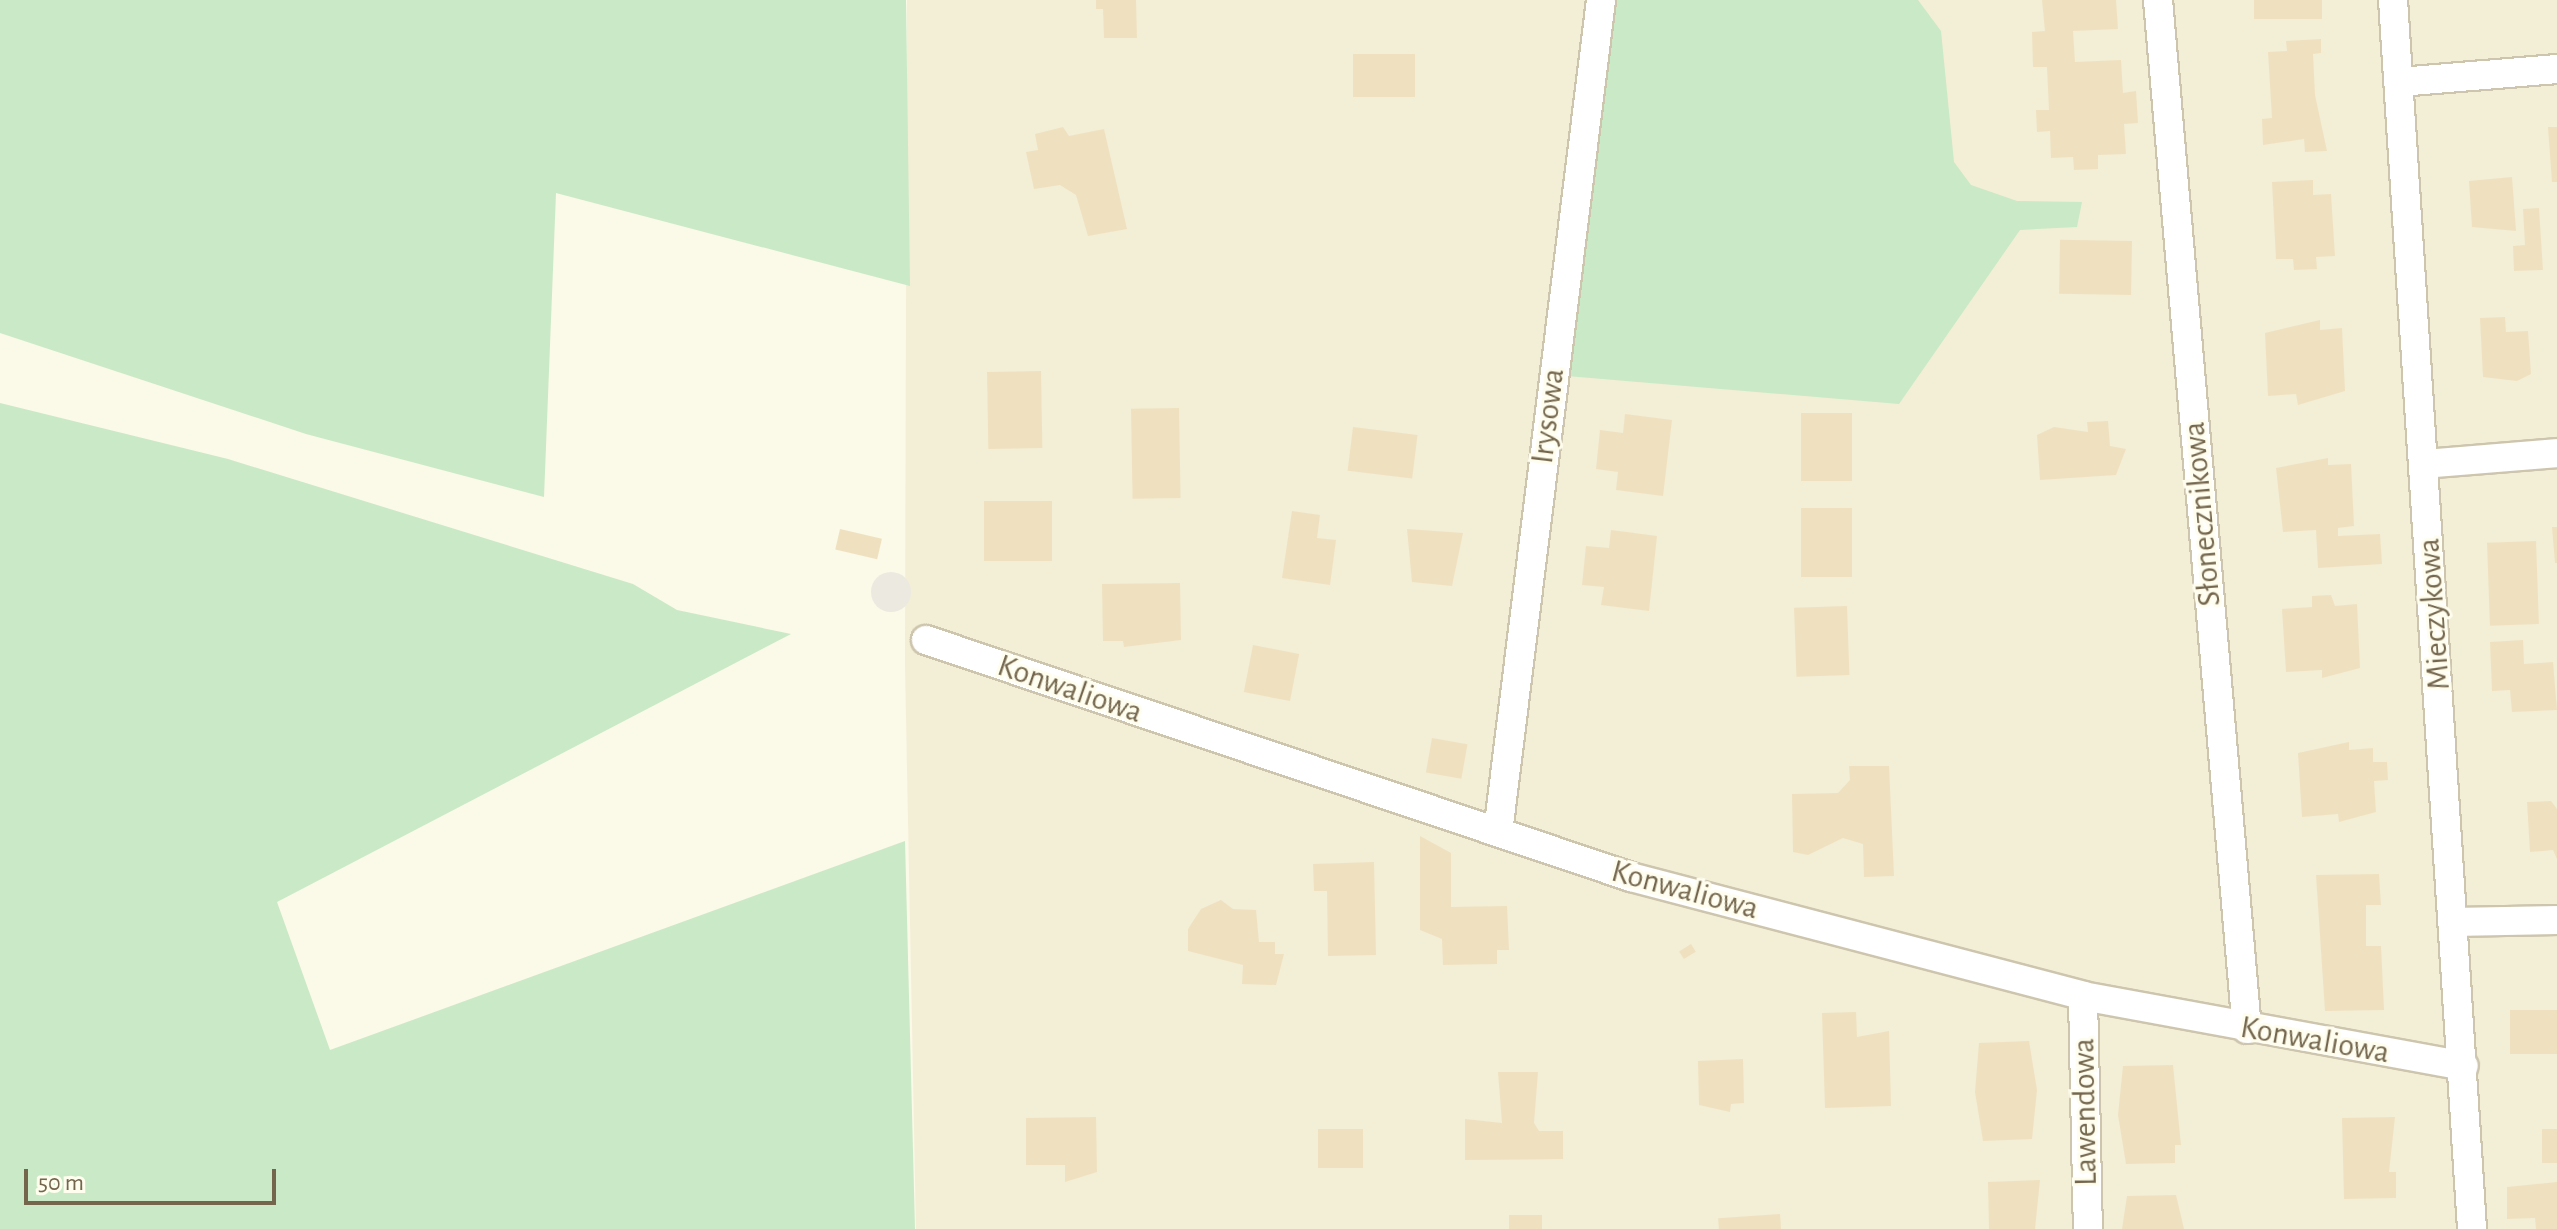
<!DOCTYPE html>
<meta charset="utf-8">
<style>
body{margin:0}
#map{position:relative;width:2557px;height:1229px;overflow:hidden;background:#fbf9e7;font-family:"Alegreya Sans",sans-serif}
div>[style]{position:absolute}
.residential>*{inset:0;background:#f3eed6}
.industrial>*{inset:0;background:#ece9e1}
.round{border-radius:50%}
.green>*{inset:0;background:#cae9c6}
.building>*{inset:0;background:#efe1c0;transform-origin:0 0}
.roads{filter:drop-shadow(2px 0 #cdc5ae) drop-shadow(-2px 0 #cdc5ae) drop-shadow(0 2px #cdc5ae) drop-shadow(0 -2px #cdc5ae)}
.street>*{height:28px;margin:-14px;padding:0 14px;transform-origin:14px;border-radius:14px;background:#fff}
span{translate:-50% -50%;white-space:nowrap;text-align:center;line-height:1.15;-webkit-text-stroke:6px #fefdee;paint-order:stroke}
.street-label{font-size:32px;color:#74664d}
.scale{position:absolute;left:24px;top:1169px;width:252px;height:36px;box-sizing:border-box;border:4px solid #74664d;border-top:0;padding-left:10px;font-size:24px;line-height:28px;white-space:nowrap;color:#74664d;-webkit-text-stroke:6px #fefdee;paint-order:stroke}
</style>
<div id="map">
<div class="residential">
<div style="clip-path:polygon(907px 0,2557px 0,2557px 1229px,916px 1229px,905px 663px)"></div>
</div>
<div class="industrial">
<div class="round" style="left:871px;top:572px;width:40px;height:40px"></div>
</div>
<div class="green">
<div style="clip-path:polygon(0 0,906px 0,910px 286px,556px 193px,544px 497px,306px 434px,0 333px)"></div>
<div style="clip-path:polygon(1614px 0,1918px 0,1941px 31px,1954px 162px,1971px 185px,2017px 201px,2082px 202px,2077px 227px,2020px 230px,1899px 404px,1567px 376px)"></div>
<div style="clip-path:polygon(0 403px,228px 459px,633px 584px,677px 610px,791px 634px,277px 902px,330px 1050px,905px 841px,915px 1229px,0 1229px)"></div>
</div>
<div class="building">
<div style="clip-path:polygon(1096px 0,1136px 0,1137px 38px,1104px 38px,1103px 9px,1096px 9px)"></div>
<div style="clip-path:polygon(2042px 0,2116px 0,2118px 29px,2073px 31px,2075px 62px,2121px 60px,2123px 93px,2136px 91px,2138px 123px,2124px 124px,2126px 154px,2098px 155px,2098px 169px,2074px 170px,2073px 157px,2051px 158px,2050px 131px,2037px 132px,2036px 110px,2049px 110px,2047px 67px,2033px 67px,2032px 32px,2045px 31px)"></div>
<div style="left:2254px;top:0;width:68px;height:19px"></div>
<div style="clip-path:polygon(2321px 39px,2321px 53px,2313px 54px,2315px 95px,2327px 151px,2305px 152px,2304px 139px,2263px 145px,2262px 119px,2272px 118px,2268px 52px,2287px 51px,2286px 41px)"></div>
<div style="left:1353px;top:54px;width:62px;height:43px"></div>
<div style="clip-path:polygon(1063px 127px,1069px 136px,1104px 129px,1127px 229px,1088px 236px,1076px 195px,1060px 185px,1034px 189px,1026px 152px,1038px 150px,1035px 134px)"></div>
<div style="clip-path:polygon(2548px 127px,2557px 127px,2557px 182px,2552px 182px)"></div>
<div style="clip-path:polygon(2512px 177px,2516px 231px,2472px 227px,2469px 181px)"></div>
<div style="clip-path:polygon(2313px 180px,2313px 195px,2331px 194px,2335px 256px,2316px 257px,2317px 269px,2294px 270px,2293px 259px,2276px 259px,2272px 182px)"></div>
<div style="clip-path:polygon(2539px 208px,2543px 270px,2514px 271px,2513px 246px,2525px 245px,2523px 209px)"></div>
<div style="left:2132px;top:241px;width:54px;height:72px;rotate:91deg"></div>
<div style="clip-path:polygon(2505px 317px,2506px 332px,2528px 331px,2531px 374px,2517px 381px,2483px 377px,2480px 318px)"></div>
<div style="clip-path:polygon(2320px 320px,2320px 330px,2342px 328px,2345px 391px,2298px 405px,2296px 394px,2268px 396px,2265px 333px)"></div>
<div style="left:1041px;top:371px;width:77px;height:54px;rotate:89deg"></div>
<div style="left:1179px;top:408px;width:90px;height:48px;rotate:89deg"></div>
<div style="left:1852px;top:413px;width:68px;height:51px;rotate:90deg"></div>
<div style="clip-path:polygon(1625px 414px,1672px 420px,1663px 496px,1616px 490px,1618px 472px,1596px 469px,1600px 430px,1623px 433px)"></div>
<div style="clip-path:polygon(2108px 421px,2110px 446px,2126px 449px,2116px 475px,2040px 480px,2037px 435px,2054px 427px,2088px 432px,2087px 422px)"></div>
<div style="left:1353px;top:427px;width:65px;height:44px;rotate:7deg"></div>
<div style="clip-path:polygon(2328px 458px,2328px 465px,2351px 464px,2354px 526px,2338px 528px,2338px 536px,2380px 534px,2382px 564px,2318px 568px,2316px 530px,2283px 532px,2276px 468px)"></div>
<div style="left:1052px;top:501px;width:60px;height:68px;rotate:90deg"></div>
<div style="left:1801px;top:508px;width:51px;height:69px"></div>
<div style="clip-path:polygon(1292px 511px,1320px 515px,1317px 538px,1336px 540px,1330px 585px,1282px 578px)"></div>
<div style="clip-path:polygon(2552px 527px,2557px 527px,2557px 563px,2555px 563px)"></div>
<div style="left:840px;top:529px;width:43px;height:21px;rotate:13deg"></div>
<div style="clip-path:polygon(1407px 529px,1463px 533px,1452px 586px,1412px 582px)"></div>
<div style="clip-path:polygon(1611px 530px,1657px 536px,1649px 611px,1601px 605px,1604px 587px,1582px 585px,1586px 546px,1609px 548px)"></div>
<div style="left:2536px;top:541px;width:83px;height:49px;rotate:88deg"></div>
<div style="clip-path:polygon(1180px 583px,1181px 640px,1124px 647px,1123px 641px,1103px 641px,1102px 584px)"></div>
<div style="clip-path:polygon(2331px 595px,2335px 606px,2357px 604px,2360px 668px,2322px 678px,2322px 670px,2286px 672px,2282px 609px,2312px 607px,2312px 596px)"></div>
<div style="left:1847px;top:606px;width:69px;height:53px;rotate:88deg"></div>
<div style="clip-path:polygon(2523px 640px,2524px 664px,2553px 662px,2557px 710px,2512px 712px,2510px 690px,2492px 691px,2490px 642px)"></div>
<div style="left:1253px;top:645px;width:47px;height:48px;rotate:11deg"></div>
<div style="left:1432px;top:738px;width:36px;height:35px;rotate:10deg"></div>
<div style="clip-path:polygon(2349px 742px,2349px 750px,2373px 748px,2373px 762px,2387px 762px,2388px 780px,2374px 781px,2376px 812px,2339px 822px,2338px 814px,2302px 817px,2298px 753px)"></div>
<div style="clip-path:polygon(1849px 766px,1889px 766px,1894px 876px,1864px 877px,1863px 844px,1843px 838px,1808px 855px,1793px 852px,1792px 794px,1838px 793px,1850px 780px)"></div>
<div style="clip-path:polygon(2551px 801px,2557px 809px,2557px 859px,2553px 850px,2530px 852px,2527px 802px)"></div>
<div style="clip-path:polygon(1420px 836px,1451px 853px,1451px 907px,1507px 906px,1509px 950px,1497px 950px,1497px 964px,1443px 965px,1442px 939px,1420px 930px)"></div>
<div style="clip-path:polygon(1374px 862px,1376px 955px,1328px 956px,1327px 891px,1314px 891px,1313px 864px)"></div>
<div style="clip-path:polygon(2379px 874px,2381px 905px,2366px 905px,2366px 946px,2381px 946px,2384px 1010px,2325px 1011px,2316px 875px)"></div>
<div style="clip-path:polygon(1221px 900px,1233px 909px,1256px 910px,1259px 942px,1275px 942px,1275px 954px,1284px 954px,1276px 985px,1242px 984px,1243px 965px,1188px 951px,1188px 929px,1201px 909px)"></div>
<div style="left:1691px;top:944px;width:9px;height:14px;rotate:58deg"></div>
<div style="left:2557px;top:1010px;width:44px;height:47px;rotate:90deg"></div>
<div style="clip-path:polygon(1856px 1012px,1857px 1037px,1889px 1031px,1891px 1106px,1825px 1108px,1822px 1013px)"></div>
<div style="clip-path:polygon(2029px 1041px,2037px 1090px,2032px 1139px,1983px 1141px,1975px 1092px,1979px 1043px)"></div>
<div style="clip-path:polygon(1743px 1059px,1744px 1103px,1731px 1104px,1730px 1112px,1699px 1105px,1698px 1061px)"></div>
<div style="clip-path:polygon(2173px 1065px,2181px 1145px,2175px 1145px,2175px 1163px,2126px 1164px,2118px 1115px,2123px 1066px)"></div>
<div style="clip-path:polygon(1498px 1072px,1538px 1072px,1534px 1123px,1539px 1131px,1563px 1131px,1563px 1159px,1465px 1160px,1465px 1119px,1502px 1123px)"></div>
<div style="clip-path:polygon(1096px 1117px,1097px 1172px,1065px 1182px,1065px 1165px,1026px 1165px,1026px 1118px)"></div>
<div style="clip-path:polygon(2395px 1117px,2389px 1172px,2396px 1172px,2396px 1198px,2344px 1199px,2342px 1118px)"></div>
<div style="left:1363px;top:1129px;width:39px;height:45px;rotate:90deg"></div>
<div style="left:2542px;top:1129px;width:15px;height:34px"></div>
<div style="clip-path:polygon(2040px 1180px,2035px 1229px,1989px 1229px,1988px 1182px)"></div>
<div style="clip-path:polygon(2557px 1182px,2557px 1229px,2536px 1229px,2535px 1218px,2507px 1219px,2507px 1187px)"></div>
<div style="clip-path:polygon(2176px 1195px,2184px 1229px,2122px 1229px,2127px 1196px)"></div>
<div style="left:1780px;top:1214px;width:15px;height:62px;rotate:86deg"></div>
<div style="left:1509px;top:1215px;width:33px;height:14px"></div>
</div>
<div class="roads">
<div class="street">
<div style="left:2158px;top:0;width:1033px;rotate:85.06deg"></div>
<div style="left:2393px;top:0;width:1232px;rotate:86.32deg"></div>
<div style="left:2399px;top:82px;width:159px;rotate:-4.7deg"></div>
<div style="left:2424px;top:464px;width:133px;rotate:-4.7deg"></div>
<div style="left:926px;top:640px;width:744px;rotate:18.58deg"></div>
<div style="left:1631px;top:877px;width:467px;rotate:14.7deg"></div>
<div style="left:2083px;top:996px;width:387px;rotate:10.4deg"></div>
<div style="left:1498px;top:832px;width:838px;rotate:-82.94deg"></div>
<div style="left:2454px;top:922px;width:103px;rotate:-1.1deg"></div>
<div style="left:2083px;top:996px;width:233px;rotate:88.8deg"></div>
</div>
</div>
<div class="street-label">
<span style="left:1548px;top:416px;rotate:-83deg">Irysowa</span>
<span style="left:2202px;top:514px;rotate:-95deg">Słonecznikowa</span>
<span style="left:2434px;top:614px;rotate:-94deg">Mieczykowa</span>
<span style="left:1070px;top:689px;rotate:19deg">Konwaliowa</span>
<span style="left:1685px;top:890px;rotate:15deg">Konwaliowa</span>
<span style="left:2315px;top:1040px;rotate:10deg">Konwaliowa</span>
<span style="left:2085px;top:1112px;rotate:-91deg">Lawendowa</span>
</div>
<div class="scale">50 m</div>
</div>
